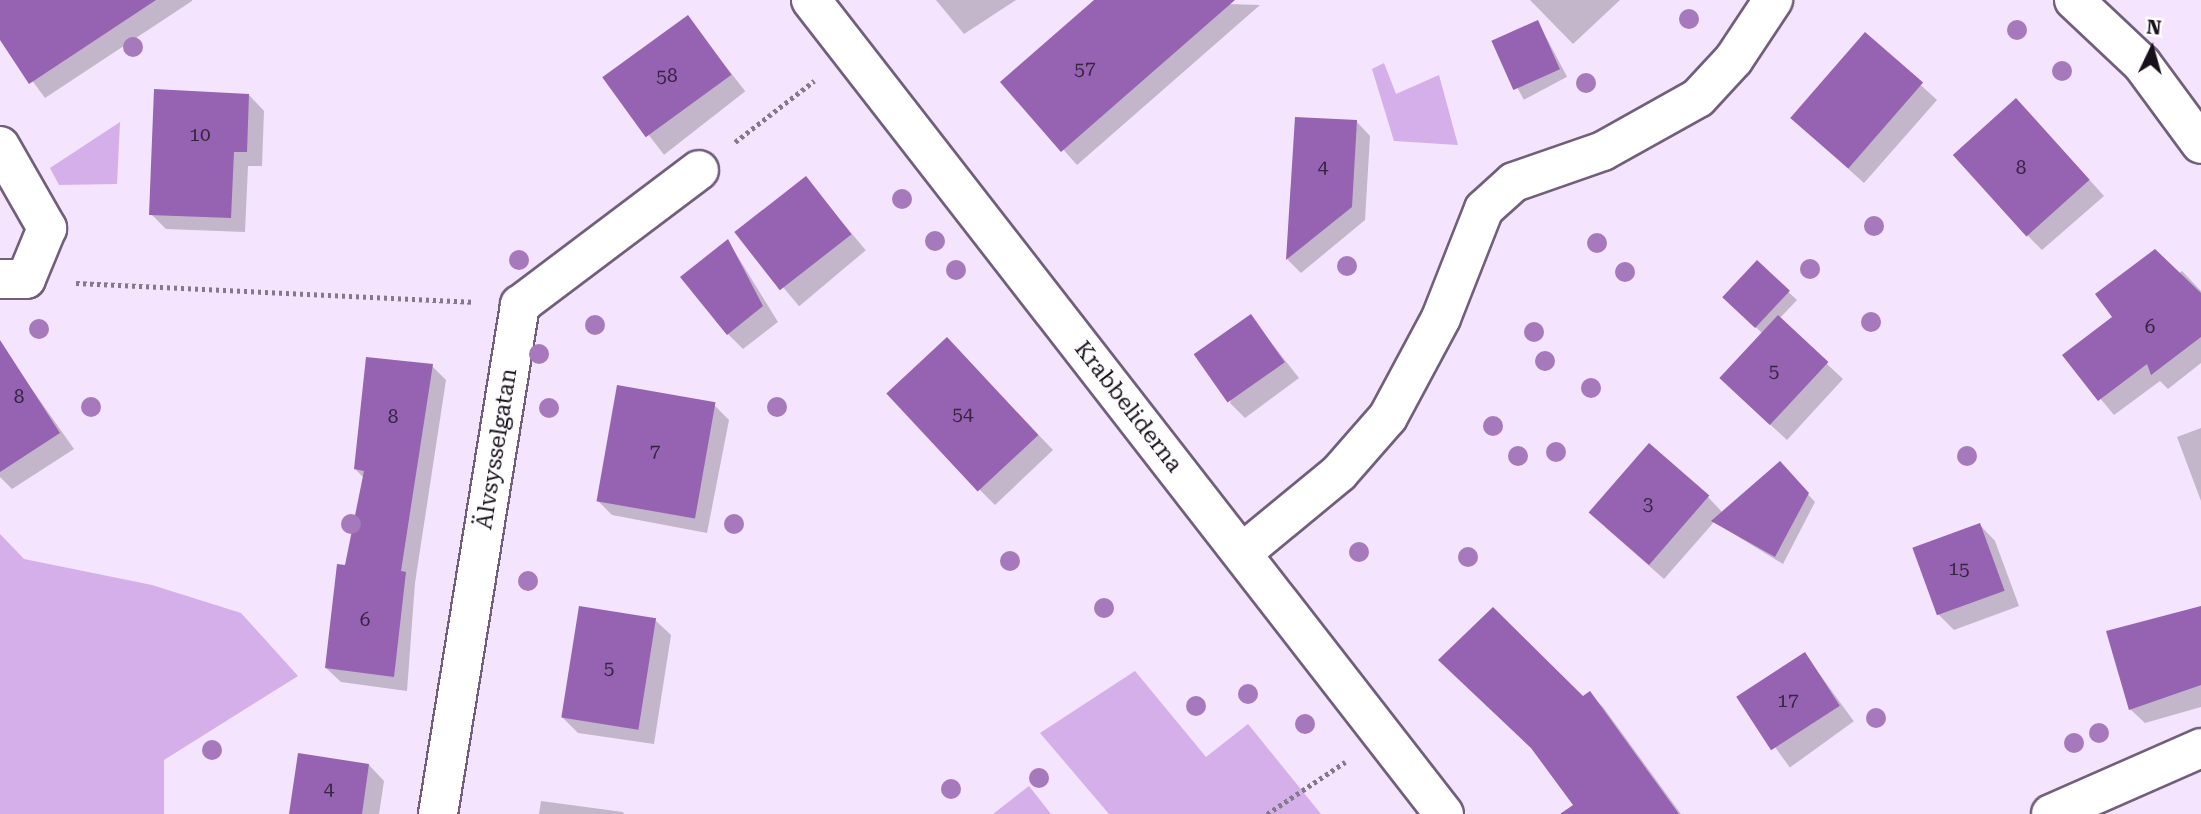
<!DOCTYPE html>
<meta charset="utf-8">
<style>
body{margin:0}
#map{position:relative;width:2201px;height:814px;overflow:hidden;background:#f4e4fe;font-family:"Roboto Serif",serif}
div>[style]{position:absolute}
.green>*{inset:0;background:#d4afe9}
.shadow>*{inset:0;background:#0003;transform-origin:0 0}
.building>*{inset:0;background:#9662b2;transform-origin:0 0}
.path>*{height:4.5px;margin-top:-2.25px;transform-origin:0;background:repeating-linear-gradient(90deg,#84798b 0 3.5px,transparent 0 7px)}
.roads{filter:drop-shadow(2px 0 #715f7b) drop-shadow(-2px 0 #715f7b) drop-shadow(0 2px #715f7b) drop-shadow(0 -2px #715f7b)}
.street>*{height:38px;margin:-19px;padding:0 19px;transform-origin:19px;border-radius:19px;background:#fff}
.trees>*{width:20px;height:20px;margin:-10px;border-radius:50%;background:#a579bb}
span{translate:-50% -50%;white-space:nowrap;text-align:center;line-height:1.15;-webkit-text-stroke:7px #fff;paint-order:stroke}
.number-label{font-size:19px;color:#382542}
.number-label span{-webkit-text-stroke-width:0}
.street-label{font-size:23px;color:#18111c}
.north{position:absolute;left:2117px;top:14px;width:70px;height:70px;-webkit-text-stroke:5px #fff;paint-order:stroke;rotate:5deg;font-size:19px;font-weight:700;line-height:28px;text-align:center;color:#18111c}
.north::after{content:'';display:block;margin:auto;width:24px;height:32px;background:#18111c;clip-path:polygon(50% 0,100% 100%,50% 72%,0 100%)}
</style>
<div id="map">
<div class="green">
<div style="clip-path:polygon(1384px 63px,1396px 94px,1439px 75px,1458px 145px,1394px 141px,1372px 69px)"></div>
<div style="clip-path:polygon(120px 122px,117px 184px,59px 185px,50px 168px)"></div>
<div style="clip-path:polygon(0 534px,24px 559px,152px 585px,241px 613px,298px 676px,164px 760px,164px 814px,0 814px)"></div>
<div style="clip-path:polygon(1135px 671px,1206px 757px,1248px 724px,1321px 814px,1109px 814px,1040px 733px)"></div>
<div style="clip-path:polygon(1029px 786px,1051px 814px,993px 814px)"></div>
</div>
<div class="shadow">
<div style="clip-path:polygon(0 0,192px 0,192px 1px,45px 98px,0 37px)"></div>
<div style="clip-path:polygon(936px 0,1016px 0,964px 34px)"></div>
<div style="clip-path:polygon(1096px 0,1260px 5px,1077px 165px,1003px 82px)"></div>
<div style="clip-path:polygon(1530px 0,1620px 0,1573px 44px)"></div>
<div style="left:688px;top:18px;width:93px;height:103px;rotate:52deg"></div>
<div style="left:1538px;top:22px;width:62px;height:49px;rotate:62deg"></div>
<div style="clip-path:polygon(1865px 34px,1937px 100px,1864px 183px,1807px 132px)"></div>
<div style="clip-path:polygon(249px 95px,264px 111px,262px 166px,248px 166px,245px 232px,166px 229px,151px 214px)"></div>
<div style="clip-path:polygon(2031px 115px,2104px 196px,2042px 250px,2027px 235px)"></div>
<div style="clip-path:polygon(1296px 119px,1357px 122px,1370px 136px,1365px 220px,1301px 273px,1288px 260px)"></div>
<div style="left:806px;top:179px;width:93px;height:87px;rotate:50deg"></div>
<div style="clip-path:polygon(728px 241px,778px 322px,743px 349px,728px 334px)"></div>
<div style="clip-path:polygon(1757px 263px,1797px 300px,1779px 319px,1843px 379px,1787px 440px,1737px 394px,1763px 334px,1724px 297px)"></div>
<div style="clip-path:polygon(2182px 271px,2201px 291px,2201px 363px,2168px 389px,2160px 381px,2114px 415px,2065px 356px)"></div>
<div style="clip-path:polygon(1250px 316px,1299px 378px,1245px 418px,1230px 403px)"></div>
<div style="clip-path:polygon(962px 355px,1053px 450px,995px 505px,980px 490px)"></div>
<div style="clip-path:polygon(10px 358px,74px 449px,12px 489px,0 477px,0 364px)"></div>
<div style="clip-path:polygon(432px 366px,446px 380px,415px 583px,407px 691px,341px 682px,326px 668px,364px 478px,355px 469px)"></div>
<div style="clip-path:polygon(714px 405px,729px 420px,707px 533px,612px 515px,597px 500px)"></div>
<div style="clip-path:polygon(2201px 428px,2201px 501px,2177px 437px)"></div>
<div style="clip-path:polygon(1787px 471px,1815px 502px,1783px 564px,1714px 522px,1664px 579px,1605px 527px,1708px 497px,1723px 513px)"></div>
<div style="clip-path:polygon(1980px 525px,1995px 541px,2019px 606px,1954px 630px,1938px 614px)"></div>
<div style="clip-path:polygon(2201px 607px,2201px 707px,2145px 723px,2130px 709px)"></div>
<div style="clip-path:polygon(655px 620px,671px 635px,654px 744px,578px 733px,563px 718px)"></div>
<div style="left:1805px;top:654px;width:83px;height:79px;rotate:54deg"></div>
<div style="clip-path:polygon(1590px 694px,1603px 707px,1681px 814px,1582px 814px,1534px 749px)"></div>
<div style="clip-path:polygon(369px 765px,384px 781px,379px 814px,290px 814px)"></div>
<div style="clip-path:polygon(541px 801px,623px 812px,624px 814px,539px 814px)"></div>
</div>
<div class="building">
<div style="clip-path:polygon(0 0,156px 0,29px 84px,0 40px)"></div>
<div style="clip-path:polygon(1094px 0,1235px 0,1061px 152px,1000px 82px)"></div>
<div style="left:688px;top:15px;width:74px;height:106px;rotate:54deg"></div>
<div style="left:1538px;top:20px;width:54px;height:51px;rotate:66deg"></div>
<div style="left:1865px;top:32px;width:77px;height:114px;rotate:41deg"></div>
<div style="clip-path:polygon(154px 89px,249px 94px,247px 152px,234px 152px,231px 218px,149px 215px)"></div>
<div style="left:2016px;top:98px;width:110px;height:85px;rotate:48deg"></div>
<div style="clip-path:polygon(1295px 117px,1357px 120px,1352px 207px,1286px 260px)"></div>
<div style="left:806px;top:176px;width:74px;height:91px;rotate:52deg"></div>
<div style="clip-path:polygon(728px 239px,763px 306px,727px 335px,680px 277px)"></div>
<div style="clip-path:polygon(2155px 249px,2201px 293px,2201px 337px,2151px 375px,2147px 364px,2098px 401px,2062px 355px,2112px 317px,2095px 294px)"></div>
<div style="left:1757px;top:260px;width:45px;height:51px;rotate:43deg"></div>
<div style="left:1251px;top:314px;width:59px;height:70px;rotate:55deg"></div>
<div style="left:1778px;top:315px;width:69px;height:86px;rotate:43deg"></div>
<div style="left:947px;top:337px;width:134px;height:83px;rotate:47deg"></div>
<div style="clip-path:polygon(0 340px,60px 433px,0 472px)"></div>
<div style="clip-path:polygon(366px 357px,433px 364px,401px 571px,406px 572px,394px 677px,325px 668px,337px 564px,345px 565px,364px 471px,354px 469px)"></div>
<div style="left:617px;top:385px;width:100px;height:118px;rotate:10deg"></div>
<div style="left:1649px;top:443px;width:80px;height:92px;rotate:41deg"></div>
<div style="clip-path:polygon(1780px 461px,1809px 493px,1775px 557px,1711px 521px)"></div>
<div style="left:1980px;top:523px;width:72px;height:72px;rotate:70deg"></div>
<div style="left:579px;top:606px;width:78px;height:113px;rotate:9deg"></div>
<div style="clip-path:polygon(2201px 606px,2201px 685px,2129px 710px,2106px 631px)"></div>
<div style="clip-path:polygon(1493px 607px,1583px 696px,1590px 691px,1679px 814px,1560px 814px,1573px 805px,1531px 748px,1438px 660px)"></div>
<div style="left:1805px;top:652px;width:64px;height:82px;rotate:57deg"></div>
<div style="clip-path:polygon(298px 753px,369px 764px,362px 814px,289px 814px)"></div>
</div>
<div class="path">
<div style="left:735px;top:142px;width:100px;rotate:-37.7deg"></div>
<div style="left:76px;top:283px;width:396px;rotate:2.7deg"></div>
<div style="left:1267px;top:814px;width:94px;rotate:-33.7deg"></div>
</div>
<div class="roads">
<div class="street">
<div style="left:811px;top:0;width:1031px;rotate:52.13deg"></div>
<div style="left:2074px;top:0;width:93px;rotate:43.3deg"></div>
<div style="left:2142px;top:64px;width:99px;rotate:53.6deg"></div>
<div style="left:0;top:146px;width:95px;rotate:60.2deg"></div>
<div style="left:47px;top:228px;width:55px;rotate:112.4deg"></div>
<div style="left:26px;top:279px;width:26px;rotate:180deg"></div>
<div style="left:1242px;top:553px;width:126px;rotate:-39.5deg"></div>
<div style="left:1339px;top:473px;width:74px;rotate:-48.8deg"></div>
<div style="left:1388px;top:417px;width:112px;rotate:-61.8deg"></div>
<div style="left:1441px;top:318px;width:117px;rotate:-68.5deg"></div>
<div style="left:1484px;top:209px;width:40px;rotate:-42deg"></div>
<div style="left:1514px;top:182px;width:94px;rotate:-19.2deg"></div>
<div style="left:1603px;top:151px;width:109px;rotate:-29.2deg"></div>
<div style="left:1698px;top:98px;width:53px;rotate:-47.3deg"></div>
<div style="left:1734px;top:59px;width:71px;rotate:-56.5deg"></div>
<div style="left:438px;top:814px;width:516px;rotate:-80.85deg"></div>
<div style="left:520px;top:305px;width:224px;rotate:-37deg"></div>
<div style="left:2051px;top:814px;width:164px;rotate:-23.7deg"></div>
</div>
</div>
<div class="trees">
<div style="left:1689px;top:19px"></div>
<div style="left:2017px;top:30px"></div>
<div style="left:133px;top:47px"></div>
<div style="left:2062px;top:71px"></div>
<div style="left:1586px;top:83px"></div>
<div style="left:902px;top:199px"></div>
<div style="left:1874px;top:226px"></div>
<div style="left:935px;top:241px"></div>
<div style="left:1597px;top:243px"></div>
<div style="left:519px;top:260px"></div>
<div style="left:1347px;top:266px"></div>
<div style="left:1810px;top:269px"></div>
<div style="left:956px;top:270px"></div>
<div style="left:1625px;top:272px"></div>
<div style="left:1871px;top:322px"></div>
<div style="left:595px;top:325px"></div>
<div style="left:39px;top:329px"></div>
<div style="left:1534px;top:332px"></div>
<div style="left:539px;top:354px"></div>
<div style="left:1545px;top:361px"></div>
<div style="left:1591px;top:388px"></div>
<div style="left:91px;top:407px"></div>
<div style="left:777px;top:407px"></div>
<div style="left:549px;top:408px"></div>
<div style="left:1493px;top:426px"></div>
<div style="left:1556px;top:452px"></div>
<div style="left:1518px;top:456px"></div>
<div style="left:1967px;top:456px"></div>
<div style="left:351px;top:524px"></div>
<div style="left:734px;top:524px"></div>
<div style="left:1359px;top:552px"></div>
<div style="left:1468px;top:557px"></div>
<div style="left:1010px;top:561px"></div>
<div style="left:528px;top:581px"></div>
<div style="left:1104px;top:608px"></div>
<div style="left:1248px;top:694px"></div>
<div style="left:1196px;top:706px"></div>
<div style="left:1876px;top:718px"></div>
<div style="left:1305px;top:724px"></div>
<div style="left:2099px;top:733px"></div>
<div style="left:2074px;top:743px"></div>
<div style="left:212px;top:750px"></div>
<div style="left:1039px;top:778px"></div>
<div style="left:951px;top:789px"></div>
</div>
<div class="number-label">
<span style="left:1085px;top:69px">57</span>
<span style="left:667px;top:76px">58</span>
<span style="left:200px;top:135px">10</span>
<span style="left:1323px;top:167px">4</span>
<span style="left:2021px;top:168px">8</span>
<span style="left:2150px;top:327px">6</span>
<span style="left:1774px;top:371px">5</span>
<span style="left:19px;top:397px">8</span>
<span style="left:963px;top:414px">54</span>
<span style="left:393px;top:417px">8</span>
<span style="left:655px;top:452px">7</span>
<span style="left:1648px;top:504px">3</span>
<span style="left:1959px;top:569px">15</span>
<span style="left:365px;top:620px">6</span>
<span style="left:609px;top:668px">5</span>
<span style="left:1788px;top:701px">17</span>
<span style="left:329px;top:789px">4</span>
</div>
<div class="street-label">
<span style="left:1128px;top:407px;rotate:52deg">Krabbeliderna</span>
<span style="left:497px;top:449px;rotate:-81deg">Älvsysselgatan</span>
</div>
<div class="north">N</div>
</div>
